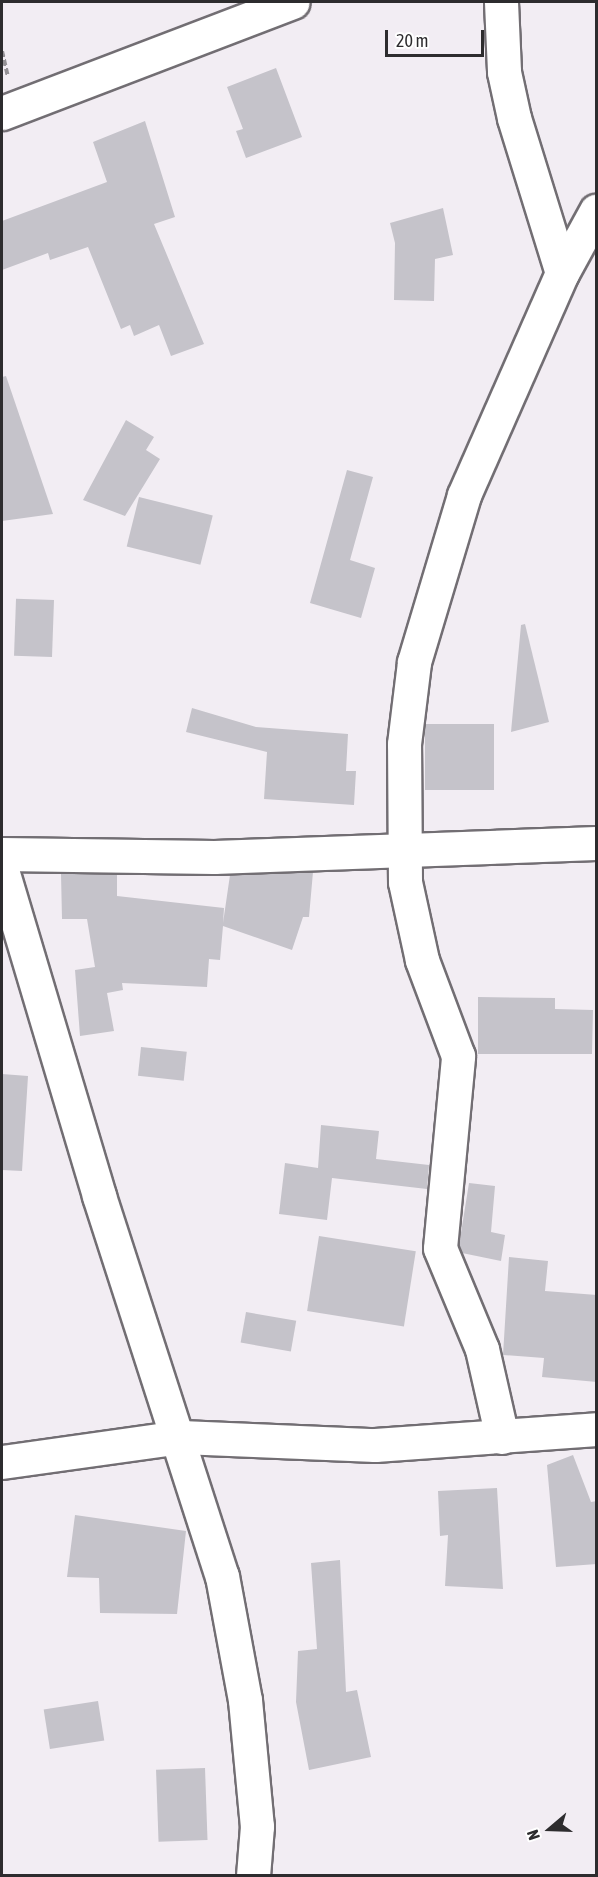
<!DOCTYPE html>
<style>
body{margin:0}
#map{position:relative;width:598px;height:1877px;overflow:hidden;background:#f2edf3;font-family:"Asap Condensed",sans-serif}
div>[style]{position:absolute}
.building>*{inset:0;background:#c5c3ca;transform-origin:0 0}
.path>*{height:4px;margin-top:-2px;transform-origin:0;background:repeating-linear-gradient(90deg,#949195 0 6px,transparent 0 9px)}
.roads{filter:drop-shadow(2px 0 #726e73) drop-shadow(-2px 0 #726e73) drop-shadow(0 2px #726e73) drop-shadow(0 -2px #726e73)}
.street>*{height:33px;margin:-16.5px;padding:0 16.5px;transform-origin:16.5px;border-radius:16.5px;background:#fff}
span{translate:-50% -50%;white-space:nowrap;text-align:center;line-height:1.15;-webkit-text-stroke:6px #fff;paint-order:stroke}
.frame{position:absolute;inset:0;border:3px solid #2d2c2e;pointer-events:none}
.north{position:absolute;left:520px;top:1799px;width:60px;height:60px;-webkit-text-stroke:4px #fff;paint-order:stroke;rotate:251deg;font-size:16px;font-weight:700;line-height:24px;text-align:center;color:#2d2c2e}
.north::after{content:'';display:block;margin:auto;width:21px;height:27px;background:#2d2c2e;clip-path:polygon(50% 0,100% 100%,50% 72%,0 100%)}
.scale{position:absolute;left:385px;top:30px;width:99px;height:27px;box-sizing:border-box;border:3px solid #2d2c2e;border-top:0;padding-left:8px;font-size:18px;line-height:21px;white-space:nowrap;color:#2d2c2e;-webkit-text-stroke:4px #fff;paint-order:stroke}
</style>
<div id="map">
<div class="building">
<div style="clip-path:polygon(276px 68px,302px 137px,246px 158px,236px 131px,243px 129px,227px 87px)"></div>
<div style="clip-path:polygon(145px 121px,175px 217px,154px 224px,204px 344px,171px 356px,159px 325px,134px 336px,130px 325px,121px 329px,88px 247px,50px 260px,48px 253px,2px 270px,2px 221px,107px 182px,93px 142px)"></div>
<div style="clip-path:polygon(443px 208px,453px 255px,435px 259px,434px 301px,394px 300px,395px 243px,390px 223px)"></div>
<div style="clip-path:polygon(6px 376px,53px 514px,2px 521px,2px 377px)"></div>
<div style="clip-path:polygon(126px 420px,154px 437px,146px 450px,160px 459px,125px 516px,83px 500px)"></div>
<div style="clip-path:polygon(347px 470px,373px 477px,350px 560px,375px 568px,361px 618px,310px 603px)"></div>
<div style="left:139px;top:497px;width:76px;height:51px;rotate:14deg"></div>
<div style="left:54px;top:600px;width:57px;height:38px;rotate:92deg"></div>
<div style="clip-path:polygon(525px 624px,549px 722px,511px 732px,521px 625px)"></div>
<div style="clip-path:polygon(192px 708px,256px 727px,348px 734px,346px 771px,356px 771px,354px 805px,264px 799px,267px 752px,186px 732px)"></div>
<div style="left:494px;top:724px;width:66px;height:69px;rotate:90deg"></div>
<div style="clip-path:polygon(313px 872px,309px 917px,303px 917px,292px 950px,223px 926px,220px 960px,209px 959px,207px 987px,122px 983px,123px 990px,107px 993px,114px 1031px,80px 1036px,75px 970px,95px 967px,87px 919px,62px 919px,61px 874px,117px 874px,117px 896px,224px 908px,223px 923px,230px 875px)"></div>
<div style="clip-path:polygon(478px 997px,555px 998px,555px 1009px,593px 1010px,592px 1054px,478px 1054px)"></div>
<div style="left:141px;top:1047px;width:46px;height:29px;rotate:6deg"></div>
<div style="clip-path:polygon(2px 1074px,28px 1076px,22px 1171px,2px 1170px)"></div>
<div style="clip-path:polygon(321px 1125px,379px 1131px,376px 1159px,429px 1165px,427px 1189px,332px 1178px,327px 1220px,279px 1214px,285px 1163px,318px 1168px)"></div>
<div style="clip-path:polygon(469px 1183px,495px 1186px,491px 1232px,505px 1235px,501px 1261px,462px 1253px,459px 1245px)"></div>
<div style="left:319px;top:1236px;width:98px;height:76px;rotate:9deg"></div>
<div style="clip-path:polygon(509px 1257px,548px 1261px,545px 1291px,597px 1295px,597px 1382px,542px 1377px,544px 1358px,503px 1355px)"></div>
<div style="left:246px;top:1312px;width:51px;height:31px;rotate:10deg"></div>
<div style="clip-path:polygon(573px 1455px,591px 1502px,597px 1501px,597px 1564px,556px 1567px,547px 1465px)"></div>
<div style="clip-path:polygon(497px 1488px,503px 1589px,445px 1586px,448px 1535px,440px 1536px,438px 1491px)"></div>
<div style="clip-path:polygon(75px 1515px,186px 1531px,177px 1614px,100px 1613px,99px 1578px,67px 1577px)"></div>
<div style="clip-path:polygon(340px 1560px,346px 1692px,357px 1690px,371px 1757px,309px 1770px,296px 1702px,298px 1651px,317px 1649px,311px 1563px)"></div>
<div style="left:98px;top:1701px;width:40px;height:55px;rotate:81deg"></div>
<div style="left:205px;top:1768px;width:72px;height:49px;rotate:88deg"></div>
</div>
<div class="path">
<div style="left:2px;top:51px;width:26px;rotate:77deg"></div>
</div>
<div class="roads">
<div class="street">
<div style="left:501px;top:2px;width:70px;rotate:87.5deg"></div>
<div style="left:504px;top:72px;width:47px;rotate:77.7deg"></div>
<div style="left:514px;top:118px;width:162px;rotate:72.8deg"></div>
<div style="left:2px;top:113px;width:311px;rotate:-20.9deg"></div>
<div style="left:2px;top:854px;width:212px;rotate:0.8deg"></div>
<div style="left:214px;top:857px;width:382px;rotate:-2.1deg"></div>
<div style="left:2px;top:870px;width:340px;rotate:73.4deg"></div>
<div style="left:99px;top:1196px;width:399px;rotate:72.1deg"></div>
<div style="left:222px;top:1576px;width:126px;rotate:79.5deg"></div>
<div style="left:245px;top:1700px;width:127px;rotate:84.6deg"></div>
<div style="left:257px;top:1826px;width:50px;rotate:94.6deg"></div>
<div style="left:502px;top:1437px;width:90px;rotate:-102.8deg"></div>
<div style="left:482px;top:1349px;width:109px;rotate:-112.6deg"></div>
<div style="left:440px;top:1248px;width:193px;rotate:-84.6deg"></div>
<div style="left:458px;top:1056px;width:103px;rotate:-110.6deg"></div>
<div style="left:422px;top:960px;width:80px;rotate:-102.3deg"></div>
<div style="left:405px;top:882px;width:138px;rotate:-90.4deg"></div>
<div style="left:404px;top:744px;width:83px;rotate:-83deg"></div>
<div style="left:414px;top:662px;width:174px;rotate:-73.3deg"></div>
<div style="left:464px;top:495px;width:243px;rotate:-66.2deg"></div>
<div style="left:562px;top:273px;width:71px;rotate:-61.3deg"></div>
<div style="left:2px;top:1462px;width:181px;rotate:-8deg"></div>
<div style="left:181px;top:1437px;width:194px;rotate:2.4deg"></div>
<div style="left:375px;top:1445px;width:222px;rotate:-4.1deg"></div>
</div>
</div>
<div class="frame"></div>
<div class="north">N</div>
<div class="scale">20 m</div>
</div>
